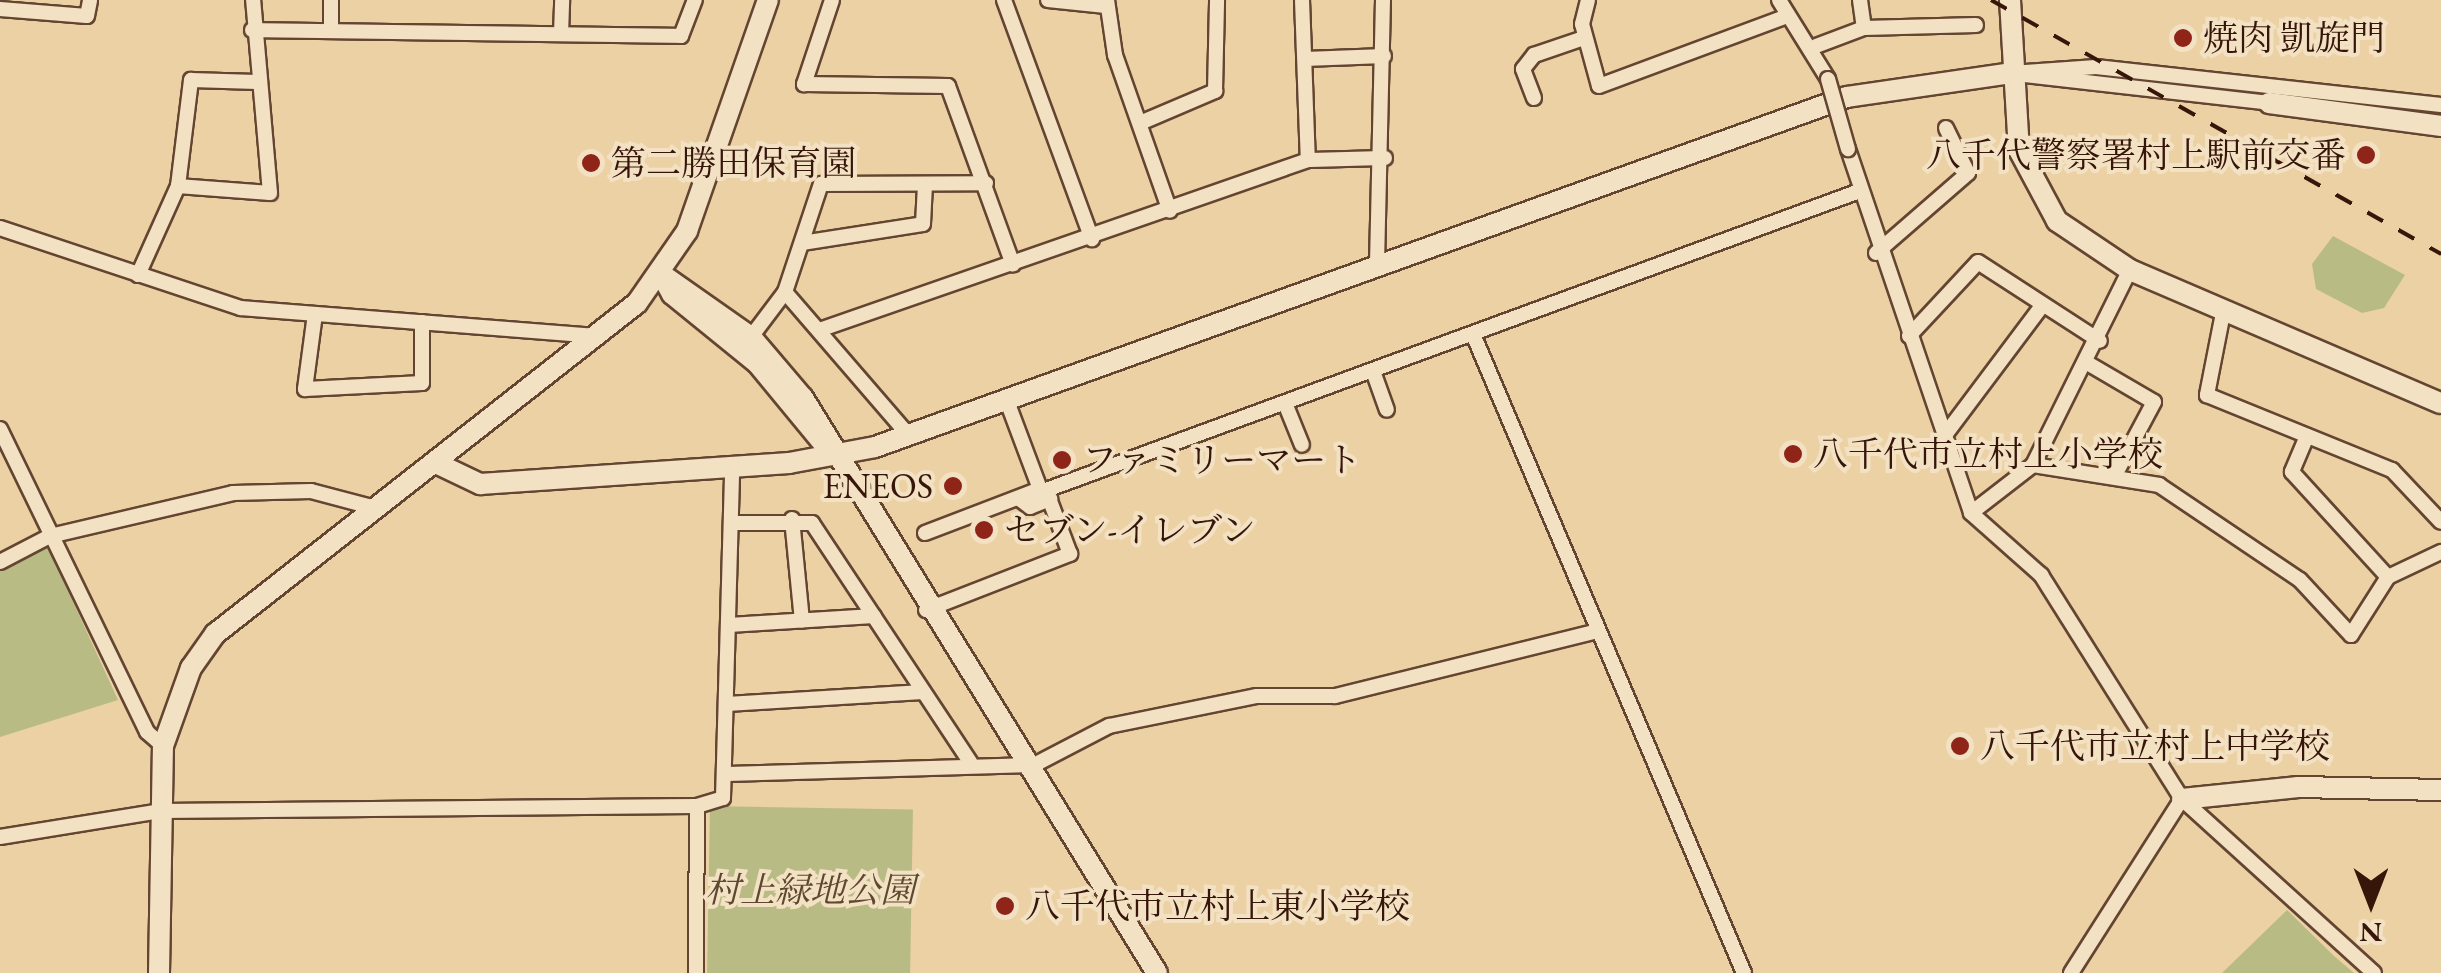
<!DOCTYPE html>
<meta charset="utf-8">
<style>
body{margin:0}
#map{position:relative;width:2441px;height:973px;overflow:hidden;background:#ecd1a5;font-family:"EB Garamond","Noto Serif JP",serif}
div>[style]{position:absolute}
.green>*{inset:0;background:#b9bb85;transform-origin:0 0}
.roads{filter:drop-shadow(2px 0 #644531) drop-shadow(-2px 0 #644531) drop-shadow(0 2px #644531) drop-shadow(0 -2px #644531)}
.street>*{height:14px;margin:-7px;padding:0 7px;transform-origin:7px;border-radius:7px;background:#f3e1c4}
.secondary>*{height:20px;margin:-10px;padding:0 10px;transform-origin:10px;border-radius:10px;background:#f3e1c4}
.rail>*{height:4px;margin-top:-2px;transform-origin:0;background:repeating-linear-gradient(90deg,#37160a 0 18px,transparent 0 36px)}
.bridges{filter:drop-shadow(2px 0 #644531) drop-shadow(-2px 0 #644531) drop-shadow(0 2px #644531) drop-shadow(0 -2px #644531)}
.street-bridge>*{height:14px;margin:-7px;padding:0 7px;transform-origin:7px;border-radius:7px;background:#f3e1c4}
.dots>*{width:28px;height:28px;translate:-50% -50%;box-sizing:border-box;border:5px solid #f3e1c4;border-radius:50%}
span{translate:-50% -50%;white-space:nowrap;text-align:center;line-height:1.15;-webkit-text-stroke:8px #f3e1c4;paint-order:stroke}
.poi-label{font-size:35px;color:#37160a}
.left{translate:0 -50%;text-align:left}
.right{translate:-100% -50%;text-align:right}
.park-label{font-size:35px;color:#5e482f;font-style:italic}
.north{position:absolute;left:2321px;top:853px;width:100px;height:100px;-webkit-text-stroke:8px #f3e1c4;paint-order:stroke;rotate:180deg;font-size:28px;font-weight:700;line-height:40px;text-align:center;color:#37160a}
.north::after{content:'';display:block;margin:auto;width:35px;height:45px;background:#37160a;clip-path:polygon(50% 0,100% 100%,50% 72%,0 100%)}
</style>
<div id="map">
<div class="green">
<div style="clip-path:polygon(2333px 236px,2405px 275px,2384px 308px,2362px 313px,2316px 289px,2312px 264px)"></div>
<div style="clip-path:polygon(47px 545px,118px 700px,0 737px,0 567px)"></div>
<div style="left:710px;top:806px;width:203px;height:167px;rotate:1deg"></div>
<div style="clip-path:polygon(2287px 910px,2334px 956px,2354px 973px,2222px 973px)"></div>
</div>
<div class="roads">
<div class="street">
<div style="left:832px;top:0;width:89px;rotate:108.4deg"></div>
<div style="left:804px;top:84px;width:144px;rotate:0.8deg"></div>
<div style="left:948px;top:86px;width:190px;rotate:70deg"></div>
<div style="left:1004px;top:0;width:255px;rotate:69.8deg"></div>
<div style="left:1048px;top:0;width:58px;rotate:5.9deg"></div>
<div style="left:1107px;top:0;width:56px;rotate:81.7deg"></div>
<div style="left:1115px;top:55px;width:165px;rotate:70.6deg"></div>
<div style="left:1302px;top:0;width:160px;rotate:87.9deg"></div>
<div style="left:1588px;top:0;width:25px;rotate:104deg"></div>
<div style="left:1582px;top:24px;width:64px;rotate:74.7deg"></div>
<div style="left:1599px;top:86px;width:201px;rotate:-20.4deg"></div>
<div style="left:1779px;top:0;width:93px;rotate:58.2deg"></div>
<div style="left:1860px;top:0;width:28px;rotate:82deg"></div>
<div style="left:0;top:9px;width:87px;rotate:4.6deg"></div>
<div style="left:87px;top:16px;width:16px;rotate:-79deg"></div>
<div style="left:252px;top:30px;width:429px;rotate:0.8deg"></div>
<div style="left:681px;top:36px;width:39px;rotate:-69deg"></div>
<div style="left:331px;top:30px;width:30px;rotate:-90deg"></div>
<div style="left:561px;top:34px;width:34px;rotate:-88deg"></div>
<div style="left:1816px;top:46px;width:51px;rotate:-20.6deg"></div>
<div style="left:1864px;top:28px;width:112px;rotate:-1.5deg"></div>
<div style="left:1305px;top:59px;width:79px;rotate:-2.2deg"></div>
<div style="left:2011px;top:73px;width:85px;rotate:-4deg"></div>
<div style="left:2096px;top:67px;width:347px;rotate:6.3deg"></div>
<div style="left:2016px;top:74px;width:255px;rotate:6.5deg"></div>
<div style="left:1534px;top:98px;width:31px;rotate:-111deg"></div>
<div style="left:1523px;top:69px;width:18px;rotate:-52deg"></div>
<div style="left:1534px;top:55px;width:53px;rotate:-18.8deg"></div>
<div style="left:1140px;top:123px;width:82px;rotate:-23.1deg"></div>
<div style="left:1215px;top:91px;width:91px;rotate:-88.7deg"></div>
<div style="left:1848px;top:149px;width:384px;rotate:71.3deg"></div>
<div style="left:1971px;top:513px;width:94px;rotate:41.5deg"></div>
<div style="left:2041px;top:575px;width:265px;rotate:57.8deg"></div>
<div style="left:2182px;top:799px;width:259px;rotate:42.2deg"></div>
<div style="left:178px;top:186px;width:92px;rotate:4.4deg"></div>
<div style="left:270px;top:193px;width:194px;rotate:-95deg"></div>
<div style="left:0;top:228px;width:254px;rotate:18.4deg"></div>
<div style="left:241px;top:308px;width:359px;rotate:4.5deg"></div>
<div style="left:802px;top:243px;width:122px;rotate:-8.9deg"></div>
<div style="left:923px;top:224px;width:40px;rotate:-87.1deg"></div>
<div style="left:1876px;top:253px;width:122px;rotate:-41deg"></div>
<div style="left:1968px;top:173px;width:50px;rotate:-116.1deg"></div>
<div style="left:1377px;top:264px;width:264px;rotate:-88.7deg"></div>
<div style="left:138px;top:275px;width:98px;rotate:-65.8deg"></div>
<div style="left:178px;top:186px;width:107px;rotate:-83deg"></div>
<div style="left:191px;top:80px;width:66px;rotate:1.7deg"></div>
<div style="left:785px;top:292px;width:191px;rotate:49.2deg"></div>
<div style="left:2224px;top:308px;width:89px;rotate:101.1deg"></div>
<div style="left:2207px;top:395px;width:200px;rotate:22.1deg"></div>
<div style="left:2392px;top:470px;width:71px;rotate:46.7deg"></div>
<div style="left:315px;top:314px;width:76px;rotate:97.6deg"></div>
<div style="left:305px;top:389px;width:117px;rotate:-2.9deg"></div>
<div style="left:422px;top:383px;width:61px;rotate:-90deg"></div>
<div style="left:822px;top:329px;width:515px;rotate:-19.17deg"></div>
<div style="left:1308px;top:160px;width:77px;rotate:-1.5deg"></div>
<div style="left:1473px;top:334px;width:694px;rotate:67.02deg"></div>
<div style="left:1909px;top:336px;width:101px;rotate:-47deg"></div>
<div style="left:1978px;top:262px;width:145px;rotate:32.9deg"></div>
<div style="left:751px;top:337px;width:56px;rotate:-52.9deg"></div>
<div style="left:785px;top:292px;width:114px;rotate:-71.6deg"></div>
<div style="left:821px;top:184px;width:165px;rotate:-0.3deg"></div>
<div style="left:2089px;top:364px;width:75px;rotate:30.3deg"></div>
<div style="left:2154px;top:402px;width:83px;rotate:118.1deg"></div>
<div style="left:1373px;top:371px;width:41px;rotate:70.3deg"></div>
<div style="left:1285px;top:403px;width:45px;rotate:68deg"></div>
<div style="left:0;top:429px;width:337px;rotate:64.1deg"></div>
<div style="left:147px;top:732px;width:21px;rotate:41deg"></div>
<div style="left:2307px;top:436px;width:39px;rotate:113deg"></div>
<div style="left:2292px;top:472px;width:142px;rotate:47.6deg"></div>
<div style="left:1942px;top:439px;width:165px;rotate:-53.1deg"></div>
<div style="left:2033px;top:465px;width:128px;rotate:9deg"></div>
<div style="left:2159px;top:485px;width:170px;rotate:34deg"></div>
<div style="left:2300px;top:580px;width:75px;rotate:47.2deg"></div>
<div style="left:2351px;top:635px;width:69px;rotate:-57.5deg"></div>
<div style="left:2388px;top:577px;width:59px;rotate:-25.3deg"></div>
<div style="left:1018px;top:498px;width:15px;rotate:37deg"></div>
<div style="left:1030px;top:507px;width:22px;rotate:-22deg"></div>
<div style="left:1971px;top:513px;width:78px;rotate:-37.7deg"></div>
<div style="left:2033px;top:465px;width:218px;rotate:-63.6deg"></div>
<div style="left:792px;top:519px;width:102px;rotate:84.4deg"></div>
<div style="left:731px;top:523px;width:81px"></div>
<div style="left:812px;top:523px;width:287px;rotate:56.5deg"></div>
<div style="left:925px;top:533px;width:123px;rotate:-20.9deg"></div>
<div style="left:1040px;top:489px;width:94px;rotate:-110.6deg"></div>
<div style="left:0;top:562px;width:56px;rotate:-27.5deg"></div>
<div style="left:50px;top:536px;width:188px;rotate:-13.2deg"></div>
<div style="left:233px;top:493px;width:78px;rotate:-1.5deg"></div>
<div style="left:311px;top:491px;width:70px;rotate:14.8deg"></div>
<div style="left:926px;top:610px;width:155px;rotate:-21.3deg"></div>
<div style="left:1070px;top:554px;width:68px;rotate:-110.6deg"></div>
<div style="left:1046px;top:490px;width:864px;rotate:-20.18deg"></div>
<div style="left:729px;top:625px;width:145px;rotate:-3.6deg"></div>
<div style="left:727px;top:704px;width:196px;rotate:-3.5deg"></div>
<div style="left:726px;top:774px;width:308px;rotate:-1.7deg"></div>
<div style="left:1034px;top:765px;width:85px;rotate:-27.5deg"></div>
<div style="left:1109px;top:726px;width:151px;rotate:-11.5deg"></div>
<div style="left:1257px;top:696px;width:78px"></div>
<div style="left:1335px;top:696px;width:271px;rotate:-13.9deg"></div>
<div style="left:0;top:837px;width:162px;rotate:-9.2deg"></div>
<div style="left:160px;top:811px;width:537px;rotate:-0.53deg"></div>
<div style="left:697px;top:806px;width:27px;rotate:-17deg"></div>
<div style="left:723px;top:798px;width:330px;rotate:-88.4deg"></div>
<div style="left:696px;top:973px;width:167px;rotate:-89.7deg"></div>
<div style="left:2071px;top:973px;width:206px;rotate:-57.5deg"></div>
</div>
<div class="secondary">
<div style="left:2010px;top:0;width:150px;rotate:86.6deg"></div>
<div style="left:2019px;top:150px;width:81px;rotate:61.8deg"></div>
<div style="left:2057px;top:221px;width:88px;rotate:33.9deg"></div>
<div style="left:2130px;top:270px;width:338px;rotate:23.2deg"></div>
<div style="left:2269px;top:103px;width:174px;rotate:7.6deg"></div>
<div style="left:661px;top:274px;width:110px;rotate:35deg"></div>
<div style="left:751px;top:337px;width:80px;rotate:49.6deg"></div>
<div style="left:803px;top:398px;width:675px;rotate:58.38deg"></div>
<div style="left:661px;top:274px;width:23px;rotate:61deg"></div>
<div style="left:672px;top:294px;width:111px;rotate:39.1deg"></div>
<div style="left:758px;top:364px;width:118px;rotate:50.5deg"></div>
<div style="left:438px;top:464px;width:47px;rotate:25.5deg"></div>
<div style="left:480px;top:484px;width:310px;rotate:-3.9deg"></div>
<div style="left:789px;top:463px;width:87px;rotate:-10.5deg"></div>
<div style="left:875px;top:447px;width:1033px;rotate:-19.8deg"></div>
<div style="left:1847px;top:97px;width:166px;rotate:-8.3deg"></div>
<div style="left:2182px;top:799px;width:117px;rotate:-5.9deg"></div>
<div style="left:2298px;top:787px;width:143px;rotate:1.2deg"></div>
<div style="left:159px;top:973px;width:227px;rotate:-89deg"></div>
<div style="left:163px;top:746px;width:83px;rotate:-70.3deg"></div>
<div style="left:191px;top:668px;width:42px;rotate:-54.8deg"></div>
<div style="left:215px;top:634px;width:536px;rotate:-38.11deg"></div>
<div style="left:637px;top:303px;width:88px;rotate:-55.2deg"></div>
<div style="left:687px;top:231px;width:245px;rotate:-70.7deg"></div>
</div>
</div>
<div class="rail">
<div style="left:1991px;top:0;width:517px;rotate:29.44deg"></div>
</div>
<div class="bridges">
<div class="street-bridge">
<div style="left:1828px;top:79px;width:73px;rotate:74.1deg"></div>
</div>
</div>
<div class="dots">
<div style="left:2183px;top:38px;background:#8f2418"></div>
<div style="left:2366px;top:155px;background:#8f2418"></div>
<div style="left:591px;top:163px;background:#8f2418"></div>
<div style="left:1793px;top:454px;background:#8f2418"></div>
<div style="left:1062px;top:460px;background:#8f2418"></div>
<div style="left:953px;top:486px;background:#8f2418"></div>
<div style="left:984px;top:530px;background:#8f2418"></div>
<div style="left:1960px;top:746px;background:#8f2418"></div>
<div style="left:1005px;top:906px;background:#8f2418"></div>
</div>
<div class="poi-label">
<span class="left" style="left:2203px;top:38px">焼肉 凱旋門</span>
<span class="right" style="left:2346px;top:155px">八千代警察署村上駅前交番</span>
<span class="left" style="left:611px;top:163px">第二勝田保育園</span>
<span class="left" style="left:1813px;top:454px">八千代市立村上小学校</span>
<span class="left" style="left:1082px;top:460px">ファミリーマート</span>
<span class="right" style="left:933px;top:486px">ENEOS</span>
<span class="left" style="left:1004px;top:530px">セブン-イレブン</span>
<span class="left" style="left:1980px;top:746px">八千代市立村上中学校</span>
<span class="left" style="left:1025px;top:906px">八千代市立村上東小学校</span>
</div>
<div class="park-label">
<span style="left:810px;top:890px">村上緑地公園</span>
</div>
<div class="north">N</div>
</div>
